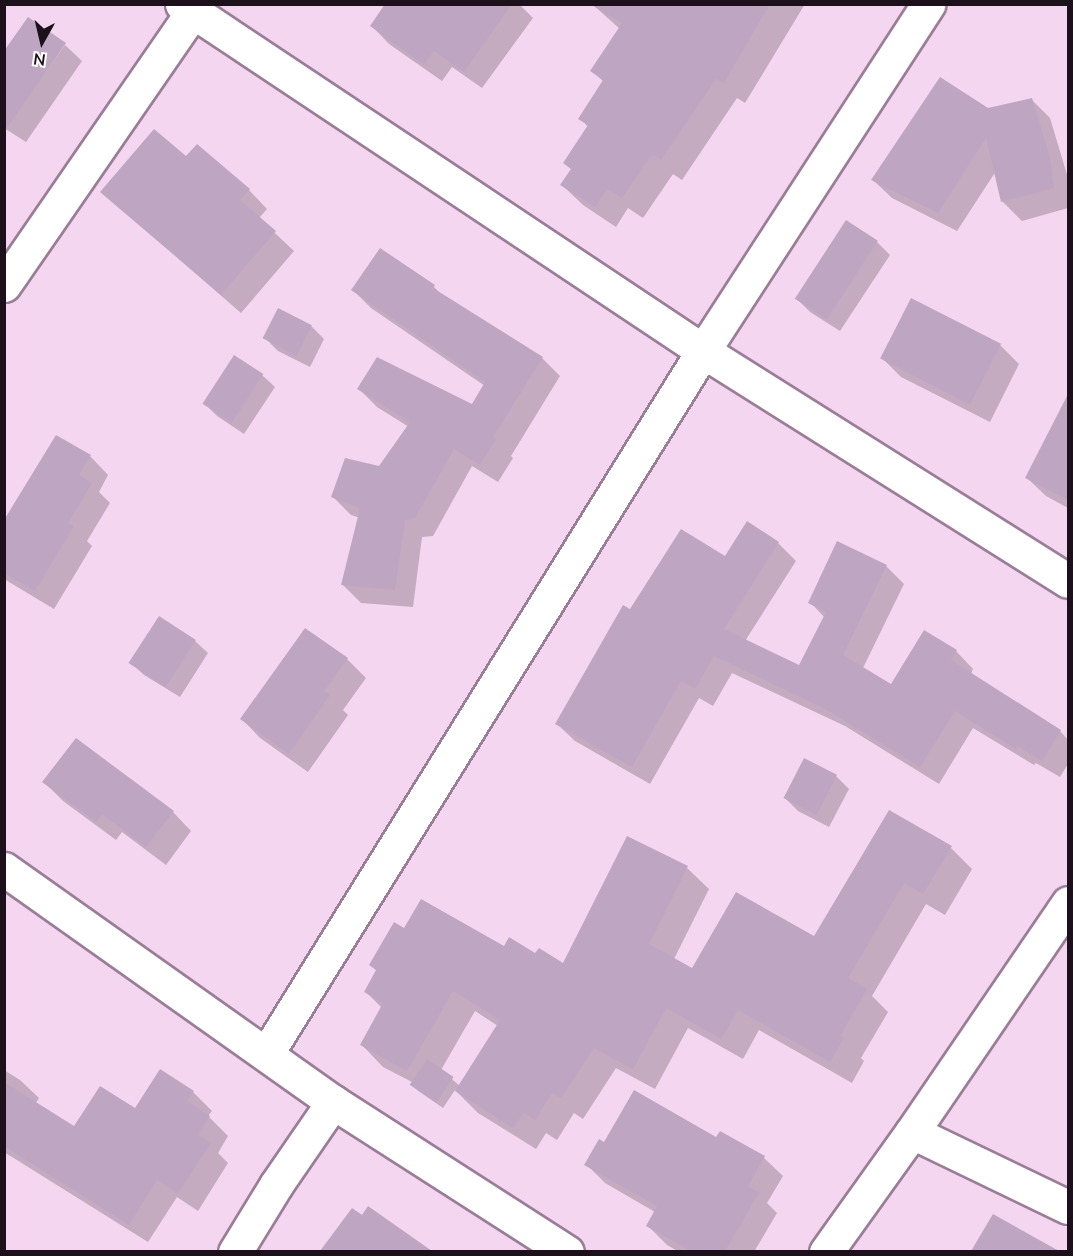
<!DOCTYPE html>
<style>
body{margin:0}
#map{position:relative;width:1073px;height:1256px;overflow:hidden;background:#f5d6f1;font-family:Mulish,sans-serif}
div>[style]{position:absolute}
.shadow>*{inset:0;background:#0003}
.building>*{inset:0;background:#bea6c3;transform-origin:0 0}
.roads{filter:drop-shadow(2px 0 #9a7e97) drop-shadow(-2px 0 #9a7e97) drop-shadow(0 2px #9a7e97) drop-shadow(0 -2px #9a7e97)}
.minor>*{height:33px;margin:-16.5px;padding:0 16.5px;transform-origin:16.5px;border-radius:16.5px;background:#fff}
span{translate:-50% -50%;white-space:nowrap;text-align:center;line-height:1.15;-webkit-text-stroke:4.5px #fff;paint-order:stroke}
.frame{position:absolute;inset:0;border:6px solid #1c111b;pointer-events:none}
.north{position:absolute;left:12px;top:12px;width:60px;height:60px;-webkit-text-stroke:4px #fff;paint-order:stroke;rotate:188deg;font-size:16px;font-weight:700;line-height:24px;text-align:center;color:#1c111b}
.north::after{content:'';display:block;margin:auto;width:21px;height:27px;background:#1c111b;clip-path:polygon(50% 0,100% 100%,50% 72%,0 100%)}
</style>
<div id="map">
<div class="shadow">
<div style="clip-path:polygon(387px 4px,519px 4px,533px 18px,482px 88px,452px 67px,442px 81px,389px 44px,372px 26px)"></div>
<div style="clip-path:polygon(592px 4px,805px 4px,745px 103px,737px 98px,682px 180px,673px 174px,643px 218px,628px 208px,616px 227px,583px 205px,562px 185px,572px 170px,565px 163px,588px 127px,580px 118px,604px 82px,592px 71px,620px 29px)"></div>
<div style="clip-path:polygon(65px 45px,82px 61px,26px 142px,4px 128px)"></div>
<div style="clip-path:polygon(1031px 99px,1050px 118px,1068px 178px,1068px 208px,1022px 221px,1003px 202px,996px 171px,957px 231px,892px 198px,873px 180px,988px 110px)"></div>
<div style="clip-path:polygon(186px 159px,249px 190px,267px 209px,259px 218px,294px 251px,241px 313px,102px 192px)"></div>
<div style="clip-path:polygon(877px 242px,890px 255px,840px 331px,810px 312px,797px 299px)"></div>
<div style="clip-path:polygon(434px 287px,445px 298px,542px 358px,560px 376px,511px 456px,513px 458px,498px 482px,472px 466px,433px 536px,422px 537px,413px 607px,361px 603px,343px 585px,360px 518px,351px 515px,333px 497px,379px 467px,409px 427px,377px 407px,359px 389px,473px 406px,485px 386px,371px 308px,353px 290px)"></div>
<div style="clip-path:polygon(311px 326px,324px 339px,310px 367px,278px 351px,265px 338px)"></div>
<div style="clip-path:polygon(1000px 345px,1019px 364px,990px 422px,901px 377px,882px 358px)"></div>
<div style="clip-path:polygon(262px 375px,275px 387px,244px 434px,217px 416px,204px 403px)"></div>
<div style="clip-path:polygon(1062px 409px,1068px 413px,1068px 508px,1046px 496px,1027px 478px)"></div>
<div style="clip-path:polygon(90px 456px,108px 475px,99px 492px,110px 503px,87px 541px,92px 546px,54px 609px,4px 579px,4px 523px)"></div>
<div style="clip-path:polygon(778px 543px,796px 561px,745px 641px,800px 667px,825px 618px,810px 602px,886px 566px,904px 584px,863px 668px,892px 686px,956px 651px,973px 669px,971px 674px,1060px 731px,1068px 740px,1068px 764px,1060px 777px,1036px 763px,1034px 765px,973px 728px,939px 784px,845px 726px,732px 673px,713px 706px,699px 698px,650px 784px,575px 741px,557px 724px,630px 611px,726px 558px)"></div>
<div style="clip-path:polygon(195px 641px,208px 653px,180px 697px,144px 675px,131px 663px)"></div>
<div style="clip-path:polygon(347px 659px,366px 678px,343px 710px,348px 715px,308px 772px,260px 738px,242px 719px)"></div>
<div style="clip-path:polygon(836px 776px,849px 789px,829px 827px,798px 811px,785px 798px)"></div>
<div style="clip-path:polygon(44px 782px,173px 812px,191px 831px,166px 865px,122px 832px,116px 840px,63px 801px)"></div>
<div style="clip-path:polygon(evenodd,951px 848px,972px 869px,945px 915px,926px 904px,872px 996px,888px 1012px,861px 1058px,864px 1061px,852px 1083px,759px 1030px,743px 1059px,688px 1028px,655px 1089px,616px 1068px,583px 1119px,574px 1113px,557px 1140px,546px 1133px,536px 1149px,478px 1113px,455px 1090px,443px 1108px,417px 1090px,412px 1082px,383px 1067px,362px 1045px,382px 1008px,366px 992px,377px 971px,371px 965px,405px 930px,504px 948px,564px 965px,687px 868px,709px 889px,674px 959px,693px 970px,814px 938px,951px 848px,475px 1011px,498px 1026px,460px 1086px,441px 1070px,475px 1011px)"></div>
<div style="clip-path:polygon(4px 1070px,20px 1080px,39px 1098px,36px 1103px,75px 1128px,193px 1092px,212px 1111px,208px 1116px,228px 1136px,218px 1153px,228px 1163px,198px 1211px,177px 1197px,148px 1242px,4px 1152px)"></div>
<div style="clip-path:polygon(717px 1139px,764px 1158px,783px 1176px,767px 1203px,777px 1213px,754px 1252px,679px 1252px,667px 1245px,648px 1226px,655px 1212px,605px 1183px,586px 1164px)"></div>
<div style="clip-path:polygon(352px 1210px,410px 1238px,424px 1252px,323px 1252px)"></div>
<div style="clip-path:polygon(993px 1216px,1055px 1252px,973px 1252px)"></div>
</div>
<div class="building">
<div style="clip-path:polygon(385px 4px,512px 4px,464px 72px,434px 51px,424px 65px,370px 26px)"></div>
<div style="clip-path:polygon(590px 4px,770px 4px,724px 83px,716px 79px,661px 160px,652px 154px,622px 198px,607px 189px,595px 207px,560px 185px,571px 169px,563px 163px,588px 125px,578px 119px,603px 80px,590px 71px,622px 23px)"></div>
<div style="clip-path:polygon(28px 17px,66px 43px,4px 132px,4px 51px)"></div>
<div style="clip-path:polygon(940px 77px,988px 108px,1032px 98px,1050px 158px,1054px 188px,1001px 202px,986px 138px,938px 213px,871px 180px)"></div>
<div style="clip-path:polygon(154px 129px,186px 156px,197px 144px,250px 189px,240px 200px,276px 231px,221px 295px,100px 192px)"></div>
<div style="left:846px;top:220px;width:38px;height:94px;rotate:33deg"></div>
<div style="clip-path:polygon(380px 248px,435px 285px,433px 288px,543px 357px,493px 437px,496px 439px,480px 465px,454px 449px,415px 518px,405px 520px,395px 590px,341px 585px,360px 508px,331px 497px,345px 458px,379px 466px,410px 422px,357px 389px,377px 357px,472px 404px,485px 382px,351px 290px)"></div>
<div style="left:911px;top:298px;width:101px;height:68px;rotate:27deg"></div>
<div style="left:278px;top:308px;width:38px;height:34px;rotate:27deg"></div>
<div style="left:234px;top:355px;width:35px;height:58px;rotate:33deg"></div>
<div style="clip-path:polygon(1068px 394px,1068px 500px,1025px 478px)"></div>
<div style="clip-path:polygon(56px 435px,91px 455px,79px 475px,92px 483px,68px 523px,74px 526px,35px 591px,4px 573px,4px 520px)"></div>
<div style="clip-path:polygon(747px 521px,779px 542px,724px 629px,799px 665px,826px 612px,808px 603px,837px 541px,887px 565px,843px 655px,891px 684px,924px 630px,957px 650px,951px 660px,1061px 730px,1042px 761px,1017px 746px,1016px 749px,955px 711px,920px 767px,825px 709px,714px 656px,695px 689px,681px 681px,632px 767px,555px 724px,623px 605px,630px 609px,681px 529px,725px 556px)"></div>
<div style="left:159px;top:616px;width:44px;height:56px;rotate:33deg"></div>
<div style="clip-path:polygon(305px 628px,348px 658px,324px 691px,330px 695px,289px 754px,240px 719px)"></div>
<div style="clip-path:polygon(76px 738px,174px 811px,146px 847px,102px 814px,96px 822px,42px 782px)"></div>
<div style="left:804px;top:758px;width:37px;height:45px;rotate:27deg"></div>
<div style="clip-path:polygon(889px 810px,952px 846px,923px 894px,904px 883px,848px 978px,867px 989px,840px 1036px,844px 1038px,830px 1062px,738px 1010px,721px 1039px,666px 1008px,633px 1069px,594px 1048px,561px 1098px,552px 1093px,535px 1120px,524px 1113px,513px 1128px,455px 1091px,500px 1020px,453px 991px,407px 1071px,360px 1045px,383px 1003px,364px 992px,376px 970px,369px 965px,394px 922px,404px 928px,421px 899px,504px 946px,509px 937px,535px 953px,539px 948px,563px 963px,627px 836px,688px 866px,649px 944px,692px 968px,736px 892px,814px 936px)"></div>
<div style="left:427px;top:1059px;width:32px;height:31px;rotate:34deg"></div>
<div style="clip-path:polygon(160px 1069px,194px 1091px,187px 1101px,210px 1116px,198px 1135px,211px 1143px,178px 1193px,157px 1180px,129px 1225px,4px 1146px,4px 1082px,74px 1126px,100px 1086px,135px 1108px)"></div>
<div style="clip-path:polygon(634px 1090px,716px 1137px,720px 1131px,765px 1156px,748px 1186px,759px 1193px,725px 1251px,691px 1251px,646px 1226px,657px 1206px,584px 1165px,599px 1139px,604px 1142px)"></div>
<div style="clip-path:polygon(368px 1206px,432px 1251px,320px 1251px,352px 1208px,362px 1215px)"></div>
<div style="clip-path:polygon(993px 1214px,1059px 1251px,971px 1251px)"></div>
</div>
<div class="roads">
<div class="minor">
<div style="left:182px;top:4px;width:626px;rotate:33.66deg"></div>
<div style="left:703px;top:351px;width:431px;rotate:32.2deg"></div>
<div style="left:4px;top:285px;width:341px;rotate:-55.4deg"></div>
<div style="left:4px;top:869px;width:403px;rotate:35.3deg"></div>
<div style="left:333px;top:1102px;width:278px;rotate:32.7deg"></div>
<div style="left:267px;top:1053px;width:826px;rotate:-58.16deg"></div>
<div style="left:703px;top:351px;width:414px;rotate:-57deg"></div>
<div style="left:912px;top:1132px;width:173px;rotate:25.7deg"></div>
<div style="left:235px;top:1252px;width:79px;rotate:-58.5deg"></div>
<div style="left:276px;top:1185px;width:101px;rotate:-55.5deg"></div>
<div style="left:826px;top:1252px;width:148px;rotate:-54.4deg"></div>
<div style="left:912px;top:1132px;width:277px;rotate:-55.7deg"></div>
</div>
</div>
<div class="frame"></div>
<div class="north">N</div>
</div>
